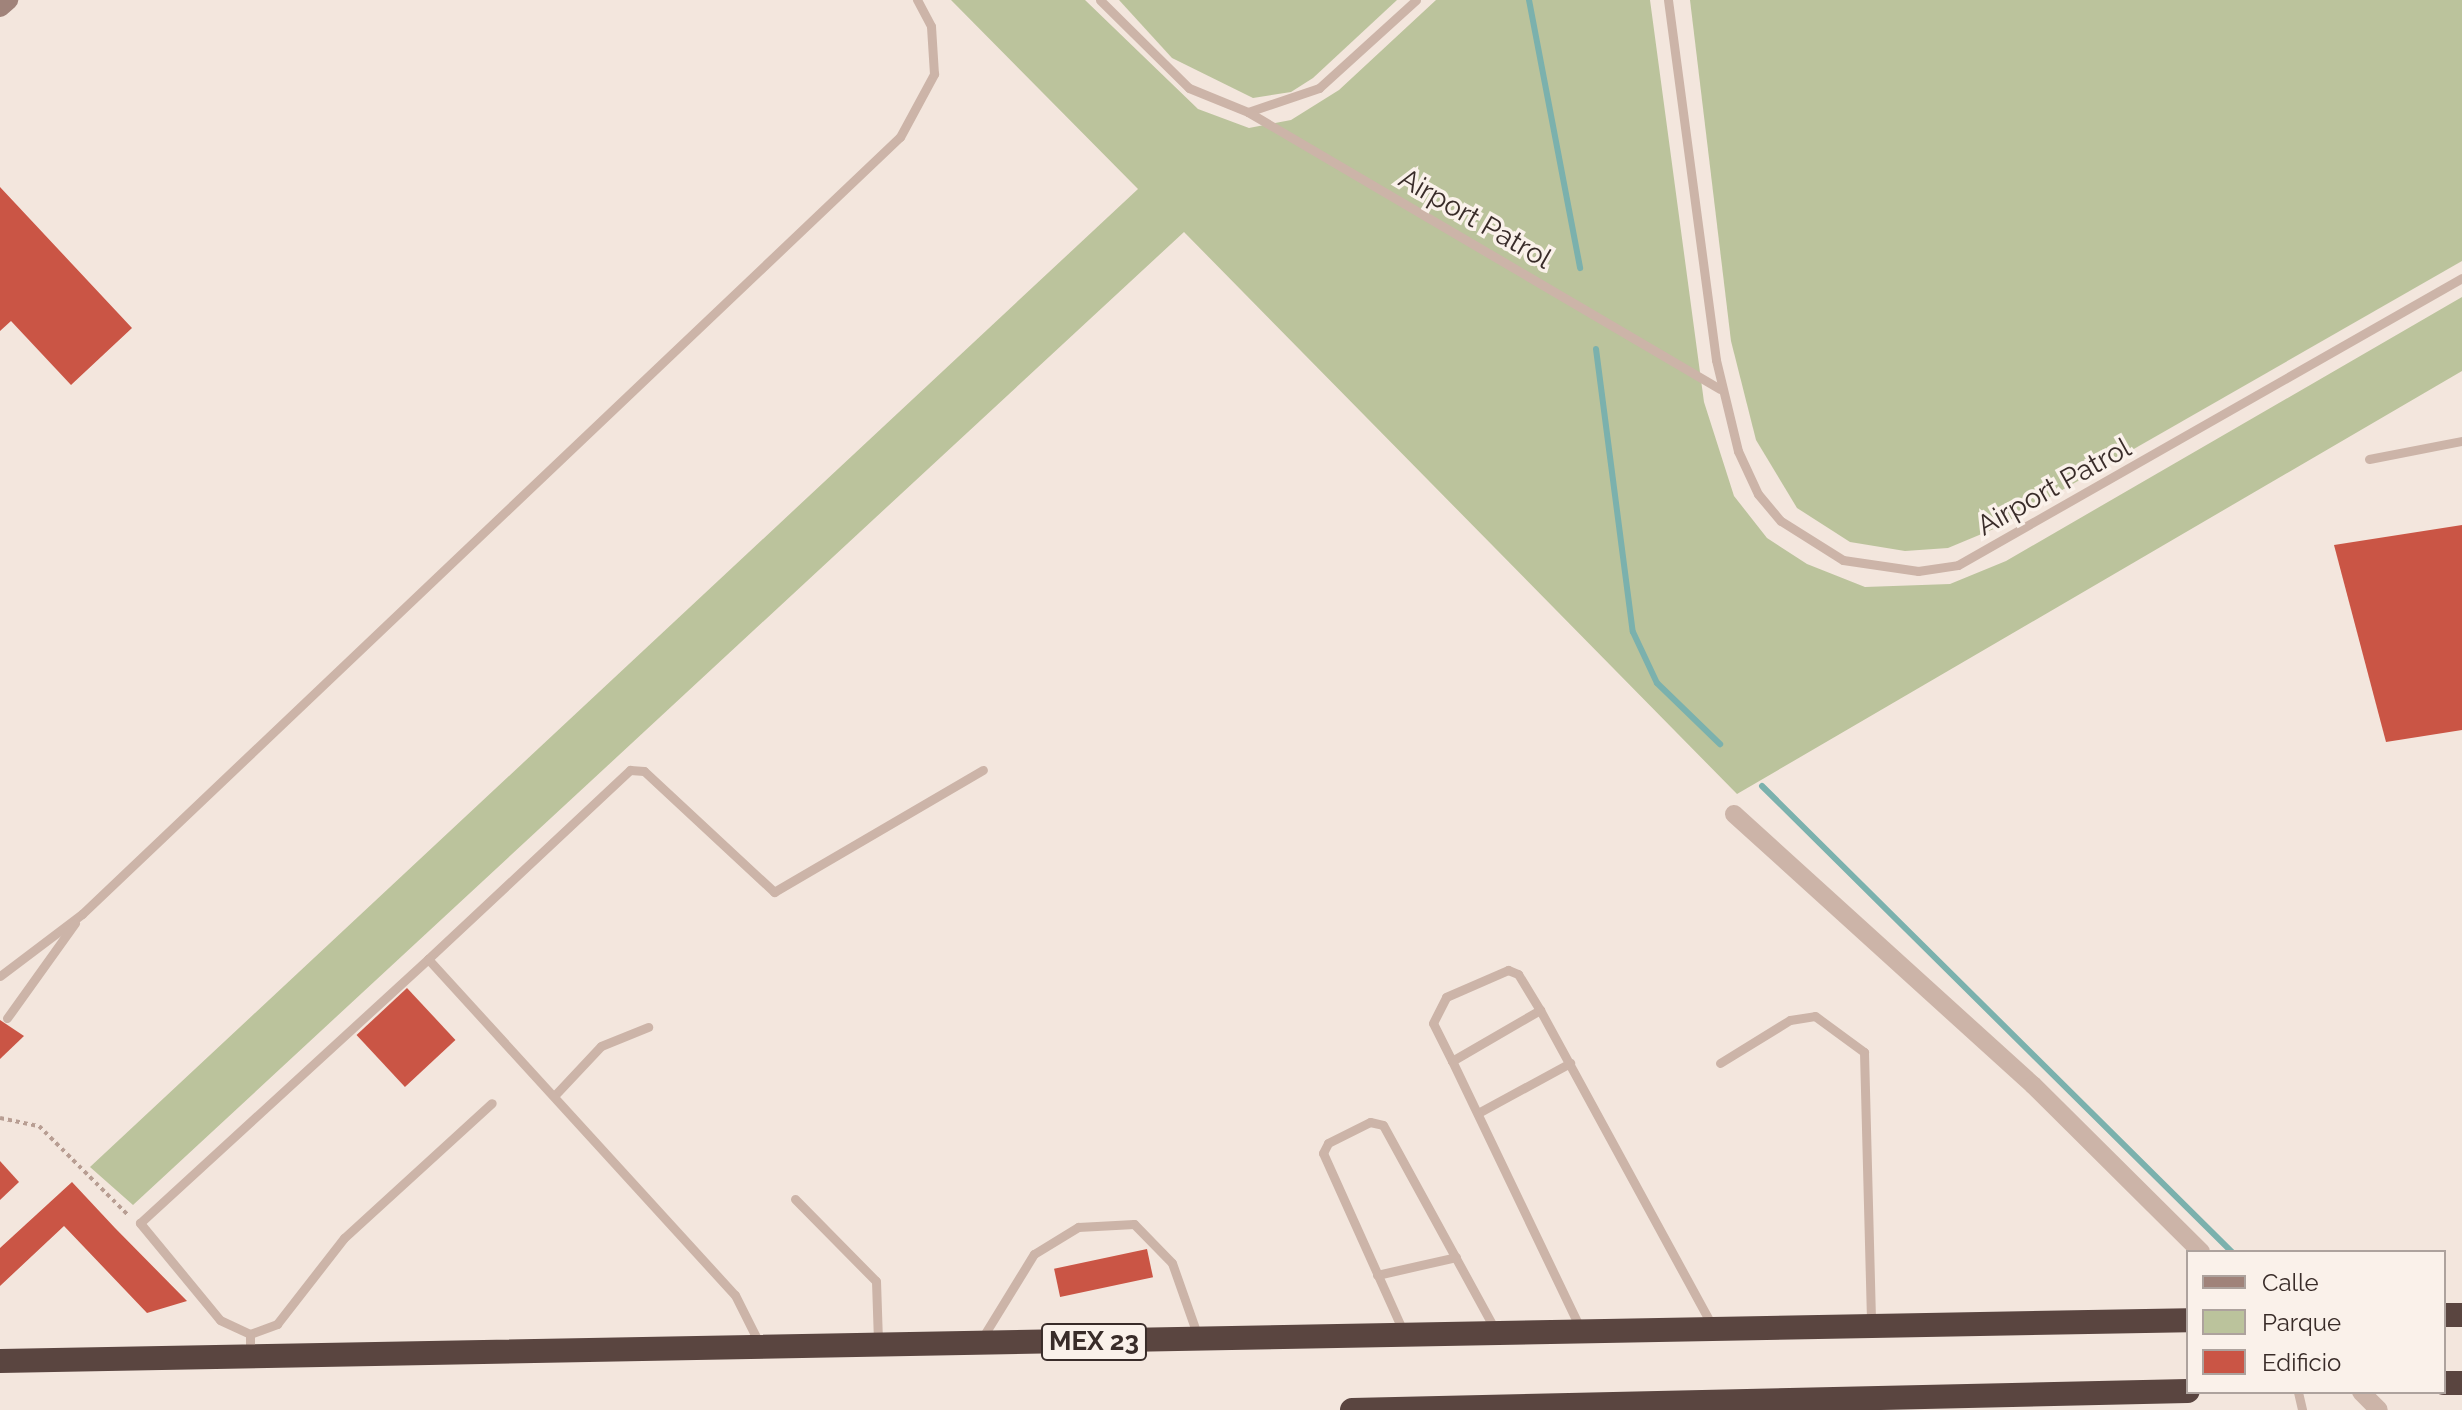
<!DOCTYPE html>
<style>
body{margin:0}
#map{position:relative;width:2462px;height:1410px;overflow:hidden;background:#f3e6dd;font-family:Raleway,sans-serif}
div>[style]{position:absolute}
.green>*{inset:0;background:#bbc39c}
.stream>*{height:6px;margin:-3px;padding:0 3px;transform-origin:3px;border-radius:3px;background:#7bb1ad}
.building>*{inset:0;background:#ca5545;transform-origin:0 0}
.path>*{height:4px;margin-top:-2px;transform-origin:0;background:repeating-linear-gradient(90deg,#b89e93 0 4px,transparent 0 8px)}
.lane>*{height:9px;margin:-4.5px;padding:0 4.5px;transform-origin:4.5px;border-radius:4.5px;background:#ccb4a8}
.street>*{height:18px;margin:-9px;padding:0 9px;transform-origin:9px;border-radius:9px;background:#ccb4a8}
.secondary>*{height:20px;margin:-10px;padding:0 10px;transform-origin:10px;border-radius:10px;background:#a0837a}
.highway>*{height:24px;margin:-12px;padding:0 12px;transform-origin:12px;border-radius:12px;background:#5a4540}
span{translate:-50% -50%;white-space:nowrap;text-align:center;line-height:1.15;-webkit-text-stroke:7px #faf1ea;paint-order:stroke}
.shield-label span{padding:2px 6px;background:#faf1ea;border:2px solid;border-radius:6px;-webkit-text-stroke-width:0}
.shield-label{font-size:26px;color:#392c29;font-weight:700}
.street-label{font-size:28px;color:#392c29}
.legend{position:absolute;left:2186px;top:1250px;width:260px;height:144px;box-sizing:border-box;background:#faf1ea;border:2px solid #ada29d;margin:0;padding:10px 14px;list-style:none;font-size:24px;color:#392c29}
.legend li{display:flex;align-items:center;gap:16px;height:40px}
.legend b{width:40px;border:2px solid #ada29d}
</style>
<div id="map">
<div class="green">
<div style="clip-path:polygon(951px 0,1085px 0,1198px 109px,1249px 128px,1291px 120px,1339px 90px,1436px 0,1650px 0,1704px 402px,1734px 496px,1767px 538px,1807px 564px,1865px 587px,1950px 584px,2006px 561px,2462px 297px,2462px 371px,1737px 794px,1184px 232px,133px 1205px,90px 1167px,1138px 189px)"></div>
<div style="clip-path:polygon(1119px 0,1397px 0,1313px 78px,1291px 92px,1253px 98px,1172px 58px)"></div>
<div style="clip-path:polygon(1690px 0,2462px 0,2462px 261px,1996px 528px,1948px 548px,1905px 551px,1850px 542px,1797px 508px,1756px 440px,1731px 341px)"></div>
</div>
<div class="stream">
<div style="left:1529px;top:0;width:273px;rotate:79.2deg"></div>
<div style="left:1596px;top:349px;width:285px;rotate:82.6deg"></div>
<div style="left:1633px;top:632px;width:56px;rotate:64.8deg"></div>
<div style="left:1657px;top:683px;width:88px;rotate:44.1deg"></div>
<div style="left:1762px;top:786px;width:662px;rotate:44.76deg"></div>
</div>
<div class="building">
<div style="clip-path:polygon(0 187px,132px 328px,71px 385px,11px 321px,0 331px)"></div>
<div style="clip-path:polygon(2462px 525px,2462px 730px,2386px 742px,2334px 545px)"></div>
<div style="left:407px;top:988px;width:71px;height:69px;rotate:47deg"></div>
<div style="clip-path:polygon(0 1020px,24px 1036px,0 1059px)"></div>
<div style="clip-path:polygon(0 1161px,19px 1182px,0 1200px)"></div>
<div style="clip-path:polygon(72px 1182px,115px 1228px,187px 1301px,147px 1313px,64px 1226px,0 1286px,0 1248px)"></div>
<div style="left:1147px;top:1249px;width:29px;height:95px;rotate:78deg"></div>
</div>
<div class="path">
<div style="left:0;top:1118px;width:40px;rotate:12deg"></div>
<div style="left:39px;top:1126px;width:126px;rotate:45deg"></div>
</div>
<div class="lane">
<div style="left:1100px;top:0;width:125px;rotate:44.7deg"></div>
<div style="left:1189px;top:88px;width:64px;rotate:22.1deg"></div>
<div style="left:1248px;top:112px;width:75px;rotate:-18.7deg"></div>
<div style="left:1319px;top:88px;width:131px;rotate:-42.2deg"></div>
<div style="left:1668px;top:0;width:363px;rotate:82.4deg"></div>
<div style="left:1716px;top:360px;width:94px;rotate:76.4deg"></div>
<div style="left:1738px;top:451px;width:47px;rotate:65.1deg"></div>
<div style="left:1758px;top:494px;width:35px;rotate:50deg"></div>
<div style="left:1781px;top:521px;width:73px;rotate:32.2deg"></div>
<div style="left:1843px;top:560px;width:76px;rotate:8.3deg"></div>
<div style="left:1918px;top:571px;width:40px;rotate:-8.5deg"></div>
<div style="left:1958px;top:565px;width:580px;rotate:-29.66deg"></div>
<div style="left:1248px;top:112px;width:547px;rotate:30.41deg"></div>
<div style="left:2369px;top:459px;width:95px;rotate:-11deg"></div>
<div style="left:428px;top:959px;width:277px;rotate:-43.1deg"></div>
<div style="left:630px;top:770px;width:14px;rotate:4deg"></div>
<div style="left:644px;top:771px;width:178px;rotate:42.9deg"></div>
<div style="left:774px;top:892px;width:242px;rotate:-30.3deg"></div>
<div style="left:0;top:976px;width:103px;rotate:-37.1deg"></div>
<div style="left:82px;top:914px;width:1128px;rotate:-43.53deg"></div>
<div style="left:900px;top:137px;width:72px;rotate:-61.6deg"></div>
<div style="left:934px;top:74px;width:48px;rotate:-93.6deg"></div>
<div style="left:931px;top:26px;width:30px;rotate:-118deg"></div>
<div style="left:7px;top:1018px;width:117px;rotate:-54.4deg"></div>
<div style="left:1452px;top:1061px;width:42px;rotate:-116.6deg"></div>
<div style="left:1433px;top:1023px;width:29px;rotate:-63deg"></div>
<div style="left:1446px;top:997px;width:68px;rotate:-23.5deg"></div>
<div style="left:1508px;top:970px;width:11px;rotate:22deg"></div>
<div style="left:1518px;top:974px;width:42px;rotate:58.6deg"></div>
<div style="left:1720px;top:1063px;width:82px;rotate:-31.6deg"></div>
<div style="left:1790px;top:1020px;width:25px;rotate:-9deg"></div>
<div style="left:1815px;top:1016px;width:61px;rotate:36.3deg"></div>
<div style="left:1864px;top:1052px;width:271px;rotate:88.5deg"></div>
<div style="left:555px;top:1095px;width:67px;rotate:-46.8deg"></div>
<div style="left:601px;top:1046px;width:51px;rotate:-22deg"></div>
<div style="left:1478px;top:1113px;width:105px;rotate:-28.5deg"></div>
<div style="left:795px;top:1199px;width:115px;rotate:45.4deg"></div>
<div style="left:876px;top:1281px;width:61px;rotate:88.1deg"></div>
<div style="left:1377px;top:1275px;width:81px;rotate:-12.8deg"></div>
<div style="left:1581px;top:1330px;width:298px;rotate:-115.6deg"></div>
<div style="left:1452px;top:1061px;width:102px;rotate:-30.1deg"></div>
<div style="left:1540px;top:1010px;width:361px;rotate:61.4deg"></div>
<div style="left:1403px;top:1331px;width:195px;rotate:-114.2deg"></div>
<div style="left:1323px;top:1153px;width:11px;rotate:-63deg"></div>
<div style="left:1328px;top:1143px;width:47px;rotate:-26.6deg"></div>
<div style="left:1370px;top:1122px;width:13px;rotate:13deg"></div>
<div style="left:1383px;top:1125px;width:235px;rotate:61.3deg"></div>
<div style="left:250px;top:1334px;width:29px;rotate:-20deg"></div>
<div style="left:277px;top:1324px;width:109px;rotate:-52.1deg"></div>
<div style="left:344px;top:1238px;width:200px;rotate:-42.4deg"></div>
<div style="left:981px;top:1340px;width:101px;rotate:-58.4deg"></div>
<div style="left:1034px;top:1254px;width:52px;rotate:-31.5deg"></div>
<div style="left:1078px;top:1227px;width:56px;rotate:-3.1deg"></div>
<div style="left:1134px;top:1224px;width:54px;rotate:45.7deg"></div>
<div style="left:1172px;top:1263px;width:78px;rotate:70.6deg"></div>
<div style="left:250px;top:1353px;width:19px;rotate:-90deg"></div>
<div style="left:250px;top:1334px;width:33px;rotate:-155deg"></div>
<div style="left:220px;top:1320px;width:126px;rotate:-129.5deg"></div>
<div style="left:140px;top:1223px;width:391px;rotate:-42.5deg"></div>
<div style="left:428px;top:959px;width:455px;rotate:47.6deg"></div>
<div style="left:735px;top:1295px;width:56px;rotate:63.4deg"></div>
<div style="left:2298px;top:1392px;width:18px;rotate:77deg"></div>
</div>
<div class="street">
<div style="left:1734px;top:814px;width:404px;rotate:42.2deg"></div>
<div style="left:2033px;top:1085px;width:237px;rotate:44.8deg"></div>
<div style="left:2361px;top:1392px;width:25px;rotate:45deg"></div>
</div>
<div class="secondary">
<div style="left:0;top:7px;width:11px;rotate:-41deg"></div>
</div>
<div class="highway">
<div style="left:2444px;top:1315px;width:18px"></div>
<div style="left:0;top:1361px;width:2188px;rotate:-1.07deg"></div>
<div style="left:2444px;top:1383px;width:18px"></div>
<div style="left:1352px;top:1410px;width:836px;rotate:-1.3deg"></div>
</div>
<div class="shield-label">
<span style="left:1094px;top:1342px">MEX 23</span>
</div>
<div class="street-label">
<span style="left:1475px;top:219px;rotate:30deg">Airport Patrol</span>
<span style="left:2054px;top:487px;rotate:-29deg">Airport Patrol</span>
</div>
<ul class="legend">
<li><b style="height:10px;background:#a0837a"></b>Calle</li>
<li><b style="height:22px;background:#bbc39c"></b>Parque</li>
<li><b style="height:22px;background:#ca5545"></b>Edificio</li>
</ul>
</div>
